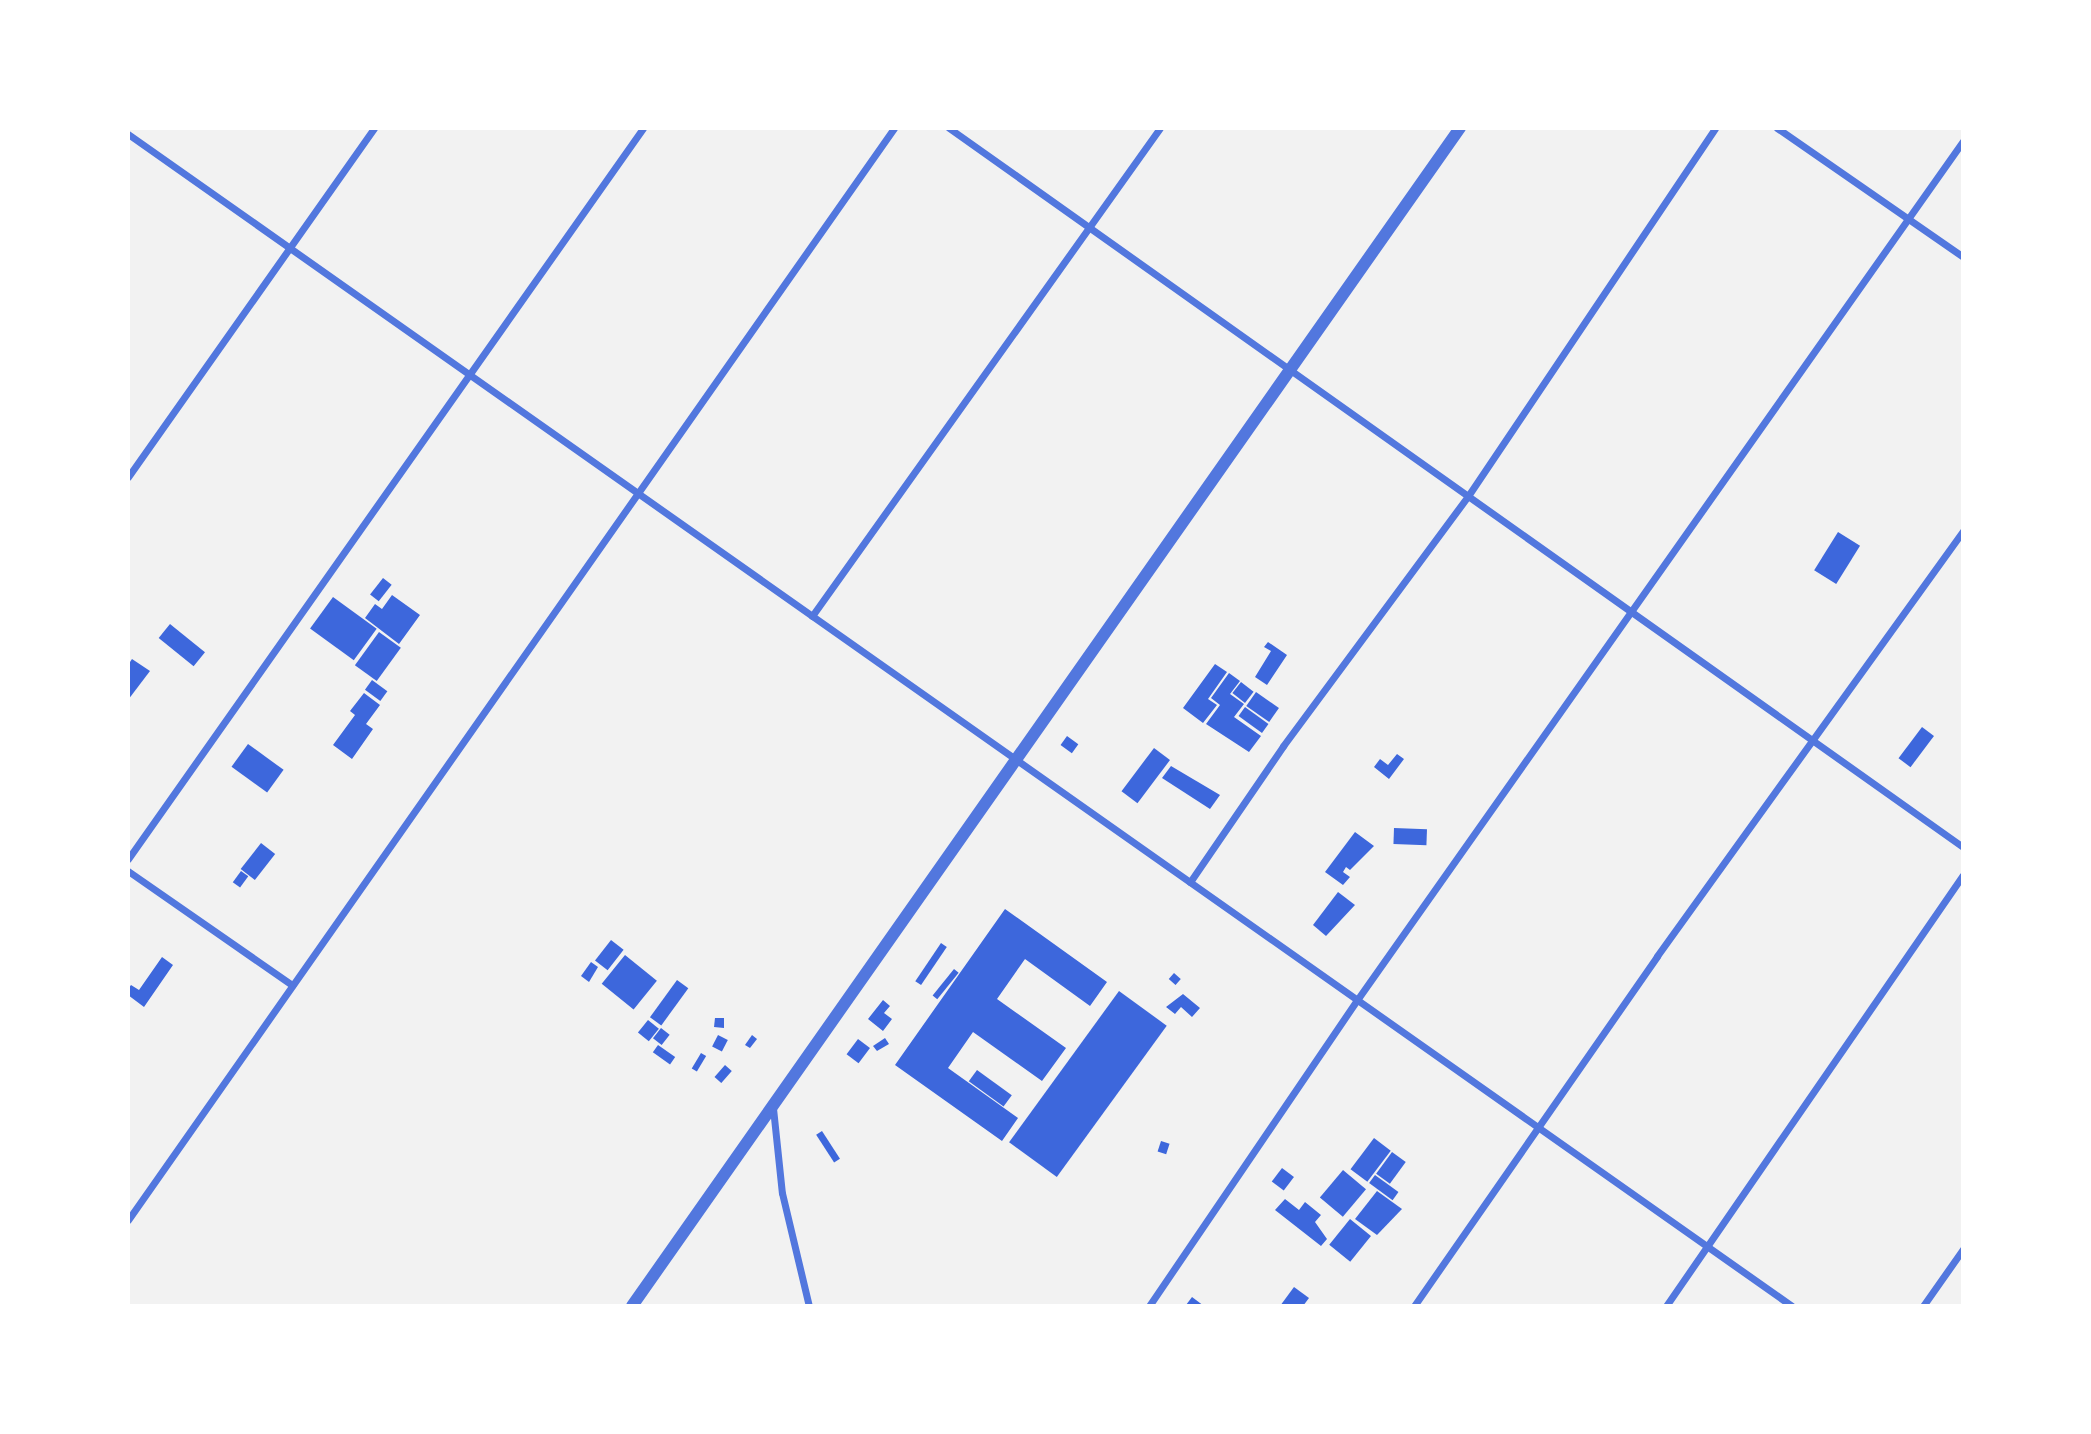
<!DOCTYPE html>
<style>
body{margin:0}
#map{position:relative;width:2091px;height:1434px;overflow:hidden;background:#f2f2f2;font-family:"PT Sans",sans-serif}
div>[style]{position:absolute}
.building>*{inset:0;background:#3d67dc;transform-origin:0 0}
.minor>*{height:7px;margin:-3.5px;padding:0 3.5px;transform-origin:3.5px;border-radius:3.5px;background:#5277de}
.tertiary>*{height:12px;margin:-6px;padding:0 6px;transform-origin:6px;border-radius:6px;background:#5277de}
span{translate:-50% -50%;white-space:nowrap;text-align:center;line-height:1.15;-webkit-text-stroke:6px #fff;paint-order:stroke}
.frame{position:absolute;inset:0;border:130px solid #fff;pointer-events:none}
</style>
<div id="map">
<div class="building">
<div style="left:1838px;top:532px;width:26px;height:45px;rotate:32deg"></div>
<div style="left:383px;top:578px;width:11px;height:21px;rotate:38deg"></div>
<div style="clip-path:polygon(392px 595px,420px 615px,399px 644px,365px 618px,375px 604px,382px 609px)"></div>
<div style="left:333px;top:597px;width:54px;height:39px;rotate:36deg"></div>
<div style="left:170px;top:624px;width:45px;height:18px;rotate:39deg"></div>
<div style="left:379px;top:632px;width:27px;height:41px;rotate:36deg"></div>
<div style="clip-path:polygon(1268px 642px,1287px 655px,1267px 685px,1255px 677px,1271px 651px,1264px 647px)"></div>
<div style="clip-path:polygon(132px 659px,150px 671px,128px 700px,128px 665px)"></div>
<div style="clip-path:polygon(1215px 664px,1227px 672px,1208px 699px,1217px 705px,1203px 723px,1183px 708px)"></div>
<div style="clip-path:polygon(1229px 673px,1240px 681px,1230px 694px,1244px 704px,1234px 717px,1261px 736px,1249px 752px,1206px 724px,1220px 705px,1211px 698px)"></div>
<div style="left:372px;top:680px;width:19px;height:12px;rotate:36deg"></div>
<div style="left:1241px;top:682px;width:16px;height:14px;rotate:38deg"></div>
<div style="left:1256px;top:692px;width:28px;height:17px;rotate:35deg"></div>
<div style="clip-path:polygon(364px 693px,380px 705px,366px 724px,373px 729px,352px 759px,333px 745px,355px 715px,350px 711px)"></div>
<div style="left:1245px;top:707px;width:29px;height:11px;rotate:36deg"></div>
<div style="left:1922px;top:727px;width:15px;height:39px;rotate:37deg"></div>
<div style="left:1067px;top:736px;width:14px;height:11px;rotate:36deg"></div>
<div style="left:248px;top:744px;width:44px;height:28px;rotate:36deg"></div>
<div style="left:1154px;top:748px;width:20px;height:54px;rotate:37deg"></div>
<div style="clip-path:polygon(1397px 754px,1404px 759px,1389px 779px,1374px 767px,1380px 759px,1388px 765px)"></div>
<div style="clip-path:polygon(1171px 766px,1220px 795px,1210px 809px,1162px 778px)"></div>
<div style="left:1394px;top:828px;width:33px;height:16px;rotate:2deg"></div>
<div style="clip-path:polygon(1355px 832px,1374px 846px,1350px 870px,1346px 867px,1343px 872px,1350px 877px,1343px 885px,1325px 872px)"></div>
<div style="left:261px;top:843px;width:18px;height:33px;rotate:38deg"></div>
<div style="left:241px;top:871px;width:9px;height:14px;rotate:36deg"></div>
<div style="clip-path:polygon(1338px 892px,1355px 905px,1326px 936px,1313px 925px)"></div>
<div style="clip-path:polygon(1005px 909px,1107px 982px,1090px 1006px,1025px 959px,997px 999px,1066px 1048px,1042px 1081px,973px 1032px,948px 1068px,1018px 1118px,1002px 1141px,895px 1065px)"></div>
<div style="left:611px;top:940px;width:16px;height:26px;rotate:38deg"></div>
<div style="left:941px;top:943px;width:7px;height:46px;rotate:34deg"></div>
<div style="left:625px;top:955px;width:41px;height:37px;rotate:39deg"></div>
<div style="clip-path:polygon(162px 957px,173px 965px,144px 1007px,128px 995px,128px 989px,131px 985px,139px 990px)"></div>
<div style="clip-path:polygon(591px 962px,598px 967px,589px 982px,581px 976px)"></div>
<div style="left:954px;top:969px;width:6px;height:34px;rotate:39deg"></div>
<div style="left:1174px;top:973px;width:9px;height:8px;rotate:41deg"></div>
<div style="left:677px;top:980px;width:14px;height:46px;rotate:36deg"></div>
<div style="left:1119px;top:991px;width:59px;height:187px;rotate:36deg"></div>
<div style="clip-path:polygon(1183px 994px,1200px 1008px,1192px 1017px,1181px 1007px,1175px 1014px,1166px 1007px)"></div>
<div style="clip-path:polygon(883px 1000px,890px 1006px,884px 1013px,892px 1019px,883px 1031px,868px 1019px)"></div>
<div style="clip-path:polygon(715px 1018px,724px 1018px,724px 1028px,714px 1027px)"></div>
<div style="left:648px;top:1020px;width:14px;height:16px;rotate:39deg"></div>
<div style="left:661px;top:1028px;width:11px;height:13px;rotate:38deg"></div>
<div style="left:718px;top:1035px;width:11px;height:13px;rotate:27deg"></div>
<div style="clip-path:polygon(752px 1035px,757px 1039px,750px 1048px,745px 1045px)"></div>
<div style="clip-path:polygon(885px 1038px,889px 1044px,877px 1051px,873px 1046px)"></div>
<div style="left:858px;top:1039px;width:15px;height:19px;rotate:37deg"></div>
<div style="left:658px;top:1045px;width:21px;height:9px;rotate:35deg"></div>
<div style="left:701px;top:1053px;width:6px;height:18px;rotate:31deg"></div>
<div style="left:725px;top:1065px;width:9px;height:16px;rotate:41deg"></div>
<div style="left:977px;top:1070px;width:43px;height:14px;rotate:36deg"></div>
<div style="left:822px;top:1131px;width:33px;height:7px;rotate:57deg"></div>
<div style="left:1374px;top:1138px;width:21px;height:39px;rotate:37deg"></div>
<div style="left:1161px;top:1141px;width:9px;height:11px;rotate:18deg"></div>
<div style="left:1392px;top:1152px;width:17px;height:27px;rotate:36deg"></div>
<div style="left:1282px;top:1168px;width:15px;height:17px;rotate:37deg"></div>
<div style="left:1343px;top:1170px;width:30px;height:36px;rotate:40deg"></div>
<div style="left:1375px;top:1175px;width:29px;height:10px;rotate:36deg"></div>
<div style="clip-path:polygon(1377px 1191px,1402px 1209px,1377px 1235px,1355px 1219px)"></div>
<div style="clip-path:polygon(1285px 1199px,1299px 1210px,1305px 1202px,1321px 1215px,1315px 1222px,1327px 1239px,1321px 1246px,1275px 1210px)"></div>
<div style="left:1350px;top:1219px;width:27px;height:33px;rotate:39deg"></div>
<div style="clip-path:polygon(1294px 1287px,1309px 1298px,1303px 1306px,1280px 1306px)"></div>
<div style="clip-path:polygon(1192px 1297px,1204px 1306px,1186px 1305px)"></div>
</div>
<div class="minor">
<div style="left:949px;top:128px;width:1243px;rotate:35.34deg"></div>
<div style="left:1777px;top:128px;width:226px;rotate:34.7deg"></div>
<div style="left:128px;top:134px;width:2035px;rotate:35.16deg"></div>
<div style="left:128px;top:477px;width:427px;rotate:-54.8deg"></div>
<div style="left:812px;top:616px;width:599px;rotate:-54.51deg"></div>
<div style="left:128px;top:859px;width:894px;rotate:-54.83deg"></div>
<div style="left:128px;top:871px;width:200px;rotate:34.8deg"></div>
<div style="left:1190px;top:882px;width:165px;rotate:-55.6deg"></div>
<div style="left:1283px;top:746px;width:311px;rotate:-53.5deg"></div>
<div style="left:1468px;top:496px;width:443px;rotate:-56.1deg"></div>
<div style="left:773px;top:1108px;width:85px;rotate:84deg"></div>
<div style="left:782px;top:1193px;width:116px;rotate:76.6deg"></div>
<div style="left:128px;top:1220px;width:1334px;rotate:-54.95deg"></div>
<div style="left:1149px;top:1306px;width:370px;rotate:-55.8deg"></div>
<div style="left:1357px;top:1000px;width:1051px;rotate:-54.8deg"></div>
<div style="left:1414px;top:1306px;width:426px;rotate:-55.2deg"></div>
<div style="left:1657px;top:956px;width:524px;rotate:-54.25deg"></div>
<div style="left:1666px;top:1306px;width:523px;rotate:-55.43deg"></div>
<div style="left:1923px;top:1306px;width:70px;rotate:-54.9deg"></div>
</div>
<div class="tertiary">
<div style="left:632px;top:1306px;width:1440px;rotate:-54.9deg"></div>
</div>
<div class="frame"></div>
</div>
